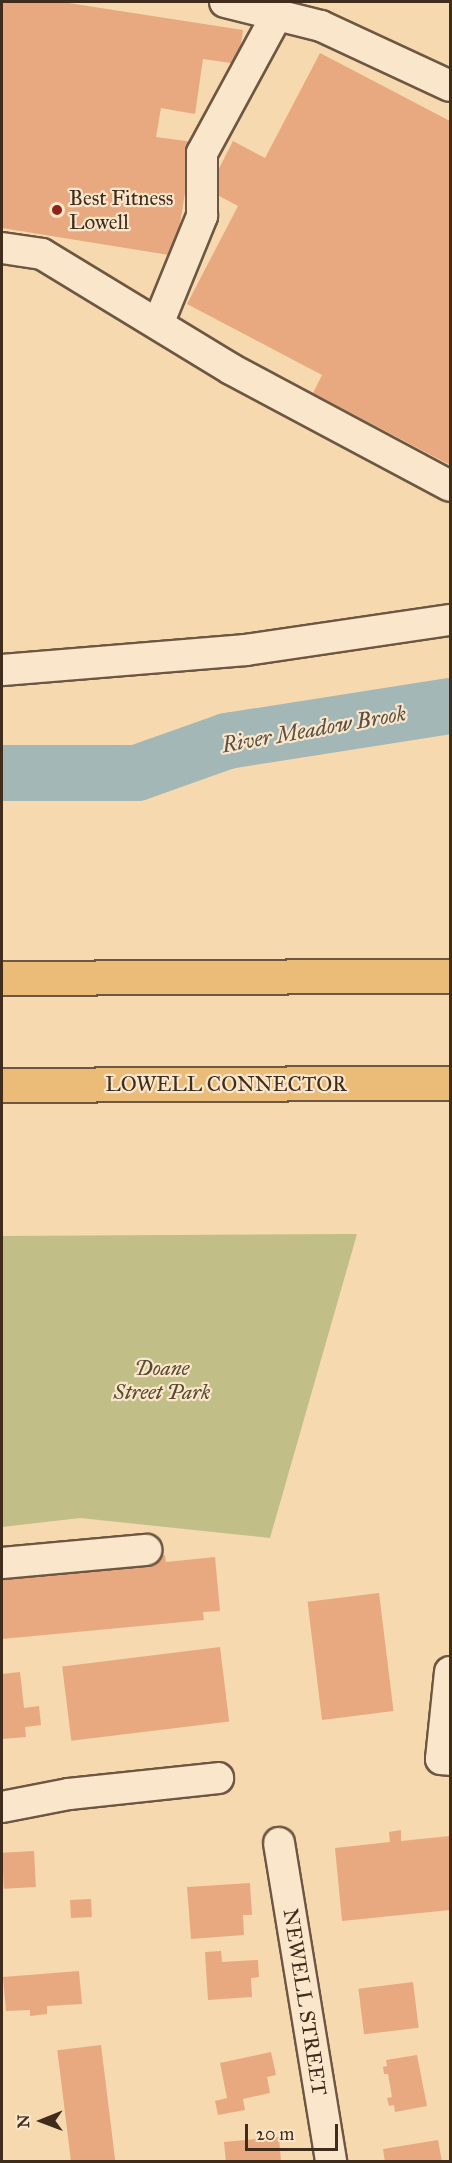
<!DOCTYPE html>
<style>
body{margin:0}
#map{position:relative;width:452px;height:2163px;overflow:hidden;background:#f6d9af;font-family:"IM FELL Great Primer",serif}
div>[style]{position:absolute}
.green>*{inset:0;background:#c1be87}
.river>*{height:56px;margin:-28px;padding:0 28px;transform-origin:28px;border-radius:28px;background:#a3b7b7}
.building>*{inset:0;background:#e8a980;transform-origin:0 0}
.roads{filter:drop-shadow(2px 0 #6e5742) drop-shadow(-2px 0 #6e5742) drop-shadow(0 2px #6e5742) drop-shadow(0 -2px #6e5742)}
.minor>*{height:30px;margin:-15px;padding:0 15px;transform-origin:15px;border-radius:15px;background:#f9e6cb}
.highway>*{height:33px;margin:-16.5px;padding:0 16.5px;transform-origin:16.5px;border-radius:16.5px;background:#ebbc78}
.dots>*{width:16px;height:16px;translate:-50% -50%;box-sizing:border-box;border:3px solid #f9e6cb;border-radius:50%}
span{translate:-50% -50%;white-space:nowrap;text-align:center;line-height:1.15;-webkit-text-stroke:4.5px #f9e6cb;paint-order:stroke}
.poi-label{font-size:21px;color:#402c1d}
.left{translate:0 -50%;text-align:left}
.street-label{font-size:21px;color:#402c1d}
.park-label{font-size:21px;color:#5a4932;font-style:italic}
.water-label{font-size:22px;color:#594f44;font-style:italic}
.frame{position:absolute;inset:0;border:3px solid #402c1d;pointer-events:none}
.north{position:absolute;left:12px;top:2091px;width:60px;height:60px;-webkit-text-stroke:4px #f9e6cb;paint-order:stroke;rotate:269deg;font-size:16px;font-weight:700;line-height:24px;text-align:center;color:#402c1d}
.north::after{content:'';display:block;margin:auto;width:21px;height:27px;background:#402c1d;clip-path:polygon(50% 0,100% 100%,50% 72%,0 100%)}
.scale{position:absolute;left:245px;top:2124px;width:93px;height:27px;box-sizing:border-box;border:3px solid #402c1d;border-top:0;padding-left:8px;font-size:18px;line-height:21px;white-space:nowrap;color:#402c1d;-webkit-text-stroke:4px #f9e6cb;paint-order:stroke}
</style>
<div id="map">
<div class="green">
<div style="clip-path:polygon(357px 1234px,270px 1538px,80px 1518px,2px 1527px,2px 1236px)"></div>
</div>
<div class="river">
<div style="left:2px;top:773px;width:135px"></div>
<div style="left:137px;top:773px;width:96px;rotate:-19.6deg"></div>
<div style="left:227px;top:741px;width:226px;rotate:-8.9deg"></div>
</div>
<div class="building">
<div style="clip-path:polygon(2px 2px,62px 2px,243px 30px,238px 64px,203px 59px,195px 114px,161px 108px,156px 137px,193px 142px,175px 256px,2px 228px)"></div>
<div style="clip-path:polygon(320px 53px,450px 121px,450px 465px,313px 393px,322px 375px,187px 304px,238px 206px,208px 190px,233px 141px,265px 158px)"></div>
<div style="clip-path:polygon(165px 1555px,166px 1562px,215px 1557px,220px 1611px,203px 1612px,204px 1620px,2px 1639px,2px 1570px)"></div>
<div style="left:379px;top:1593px;width:119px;height:72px;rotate:83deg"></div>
<div style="left:220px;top:1647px;width:75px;height:159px;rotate:83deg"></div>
<div style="clip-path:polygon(20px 1672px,24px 1708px,39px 1706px,41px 1725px,25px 1727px,26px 1737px,2px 1739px,2px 1674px)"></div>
<div style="clip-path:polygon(401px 1830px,401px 1841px,450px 1836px,450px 1910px,342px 1921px,335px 1848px,390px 1842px,389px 1832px)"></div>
<div style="left:34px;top:1851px;width:36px;height:32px;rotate:87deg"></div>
<div style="clip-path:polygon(250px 1883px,252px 1915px,243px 1915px,244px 1935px,191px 1939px,187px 1887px)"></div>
<div style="left:91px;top:1899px;width:18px;height:21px;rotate:87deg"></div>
<div style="clip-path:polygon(221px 1951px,222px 1962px,258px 1960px,259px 1977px,251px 1978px,252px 1997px,208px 2000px,205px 1952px)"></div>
<div style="clip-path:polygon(79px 1971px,82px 2004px,47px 2006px,47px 2014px,30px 2016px,30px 2010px,6px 2011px,3px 1977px)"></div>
<div style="left:413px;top:1982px;width:46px;height:55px;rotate:83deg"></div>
<div style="left:101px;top:2045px;width:118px;height:44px;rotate:83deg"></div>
<div style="clip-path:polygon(271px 2052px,276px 2075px,267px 2077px,270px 2093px,243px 2099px,245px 2110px,218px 2115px,215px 2101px,227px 2098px,220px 2063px)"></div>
<div style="clip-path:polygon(417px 2055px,427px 2106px,395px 2112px,394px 2105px,389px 2106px,387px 2098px,392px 2097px,388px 2074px,384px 2074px,383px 2067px,387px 2066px,386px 2060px)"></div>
<div style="clip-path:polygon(279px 2137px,281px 2162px,226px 2162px,224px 2142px)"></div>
<div style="clip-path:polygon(438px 2140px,442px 2162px,385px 2162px,383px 2149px)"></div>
</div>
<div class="roads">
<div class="minor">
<div style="left:225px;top:2px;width:99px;rotate:14deg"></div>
<div style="left:321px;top:26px;width:142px;rotate:24.9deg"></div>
<div style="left:2px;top:248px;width:40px;rotate:8.5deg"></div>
<div style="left:42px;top:254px;width:221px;rotate:31.3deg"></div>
<div style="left:231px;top:369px;width:248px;rotate:28.1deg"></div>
<div style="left:158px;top:324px;width:117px;rotate:-67.8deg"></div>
<div style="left:202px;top:216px;width:63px;rotate:-90deg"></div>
<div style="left:202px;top:153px;width:157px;rotate:-61.5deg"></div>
<div style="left:2px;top:670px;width:245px;rotate:-4.7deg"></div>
<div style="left:246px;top:650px;width:206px;rotate:-8.4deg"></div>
<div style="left:2px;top:1563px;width:145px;rotate:-5.2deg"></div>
<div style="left:450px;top:1672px;width:87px;rotate:95.9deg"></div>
<div style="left:441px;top:1759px;width:9px;rotate:6deg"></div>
<div style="left:2px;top:1807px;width:68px;rotate:-11deg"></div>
<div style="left:69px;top:1794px;width:150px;rotate:-6.1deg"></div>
<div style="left:279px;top:1843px;width:323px;rotate:80.7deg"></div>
</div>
<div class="highway">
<div style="left:2px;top:978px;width:448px;rotate:-0.3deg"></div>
<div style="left:2px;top:1085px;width:448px;rotate:-0.3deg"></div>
</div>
</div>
<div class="dots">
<div style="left:57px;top:210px;background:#8f2418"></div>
</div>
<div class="poi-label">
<span class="left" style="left:69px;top:210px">Best Fitness<br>Lowell</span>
</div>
<div class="street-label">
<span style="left:226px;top:1084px">LOWELL CONNECTOR</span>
<span style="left:305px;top:2002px;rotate:81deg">NEWELL STREET</span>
</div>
<div class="park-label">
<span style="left:162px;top:1380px">Doane<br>Street Park</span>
</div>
<div class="water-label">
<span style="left:314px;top:729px;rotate:-10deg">River Meadow Brook</span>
</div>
<div class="frame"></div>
<div class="north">N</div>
<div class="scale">20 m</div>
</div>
